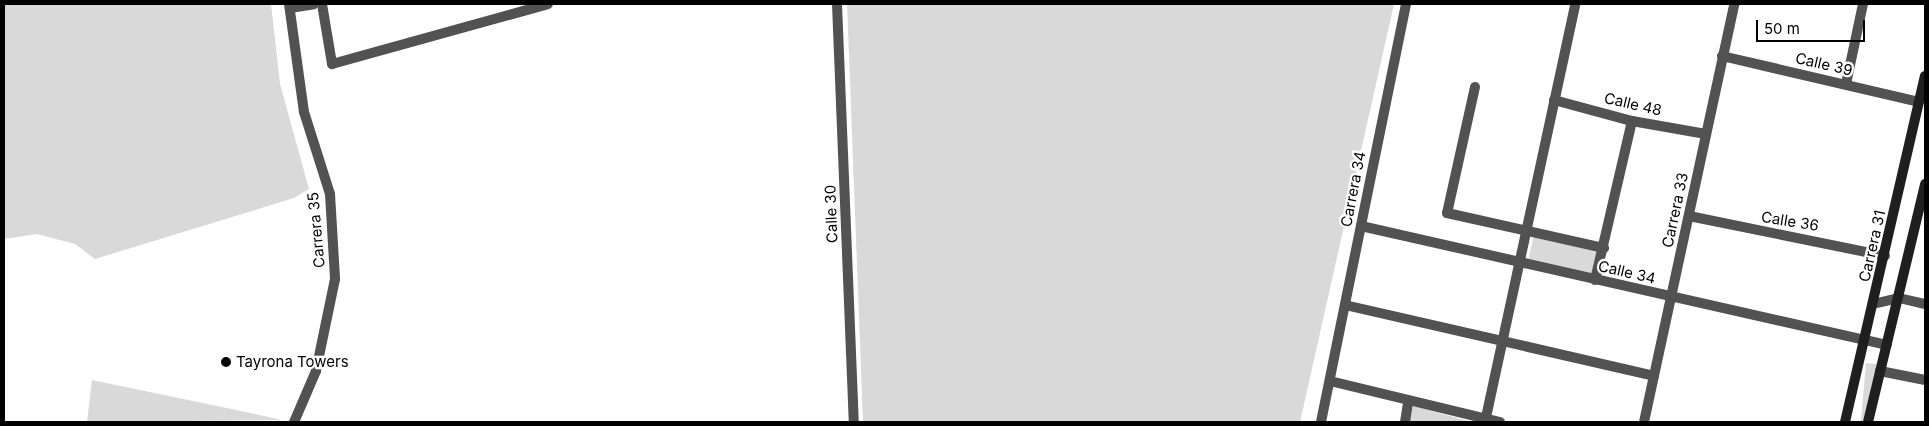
<!DOCTYPE html>
<style>
body{margin:0}
#map{position:relative;width:1929px;height:426px;overflow:hidden;background:#fff;font-family:Inter,sans-serif}
div>[style]{position:absolute}
.green>*{inset:0;background:#d9d9d9;transform-origin:0 0}
.street>*{height:10px;margin:-5px;padding:0 5px;transform-origin:5px;border-radius:5px;background:#525252}
.secondary>*{height:10px;margin:-5px;padding:0 5px;transform-origin:5px;border-radius:5px;background:#1f1f1f}
.dots>*{width:14px;height:14px;translate:-50% -50%;box-sizing:border-box;border:2px solid #fff;border-radius:50%}
span{translate:-50% -50%;white-space:nowrap;text-align:center;line-height:1.15;-webkit-text-stroke:4.5px #fff;paint-order:stroke}
.street-label{font-size:15px;color:#000}
.poi-label{font-size:15px;color:#000}
.left{translate:0 -50%;text-align:left}
.frame{position:absolute;inset:0;border:5px solid #000;pointer-events:none}
.scale{position:absolute;left:1756px;top:20px;width:109px;height:22px;box-sizing:border-box;border:2px solid #000;border-top:0;padding-left:6px;font-size:15px;line-height:18px;white-space:nowrap;color:#000;-webkit-text-stroke:4px #fff;paint-order:stroke}
</style>
<div id="map">
<div class="green">
<div style="clip-path:polygon(4px 4px,271px 4px,280px 84px,309px 189px,294px 198px,95px 259px,75px 244px,37px 234px,4px 239px)"></div>
<div style="clip-path:polygon(847px 4px,1394px 4px,1300px 422px,863px 422px)"></div>
<div style="left:1534px;top:235px;width:67px;height:24px;rotate:13deg"></div>
<div style="left:1866px;top:363px;width:11px;height:61px;rotate:5deg"></div>
<div style="clip-path:polygon(92px 380px,241px 411px,282px 420px,87px 422px)"></div>
<div style="clip-path:polygon(1413px 406px,1472px 422px,1409px 422px)"></div>
</div>
<div class="street">
<div style="left:289px;top:4px;width:109px;rotate:82.1deg"></div>
<div style="left:304px;top:112px;width:86px;rotate:72.4deg"></div>
<div style="left:330px;top:194px;width:85px;rotate:86.6deg"></div>
<div style="left:335px;top:279px;width:94px;rotate:101.7deg"></div>
<div style="left:316px;top:371px;width:56px;rotate:113.3deg"></div>
<div style="left:322px;top:4px;width:61px;rotate:80.5deg"></div>
<div style="left:332px;top:64px;width:224px;rotate:-15.5deg"></div>
<div style="left:837px;top:4px;width:418px;rotate:87.7deg"></div>
<div style="left:290px;top:8px;width:24px;rotate:-9deg"></div>
<div style="left:1722px;top:56px;width:202px;rotate:13.1deg"></div>
<div style="left:1846px;top:84px;width:82px;rotate:-78deg"></div>
<div style="left:1475px;top:87px;width:129px;rotate:102.5deg"></div>
<div style="left:1447px;top:213px;width:161px;rotate:12.6deg"></div>
<div style="left:1554px;top:100px;width:81px;rotate:15.1deg"></div>
<div style="left:1632px;top:121px;width:75px;rotate:10deg"></div>
<div style="left:1689px;top:216px;width:200px;rotate:11.5deg"></div>
<div style="left:1361px;top:226px;width:539px;rotate:12.75deg"></div>
<div style="left:1595px;top:280px;width:163px;rotate:-76.9deg"></div>
<div style="left:1873px;top:304px;width:27px;rotate:-13deg"></div>
<div style="left:1899px;top:298px;width:27px;rotate:13deg"></div>
<div style="left:1345px;top:305px;width:317px;rotate:12.9deg"></div>
<div style="left:1880px;top:371px;width:46px;rotate:11.3deg"></div>
<div style="left:1330px;top:381px;width:175px;rotate:13.6deg"></div>
<div style="left:1321px;top:422px;width:427px;rotate:-78.5deg"></div>
<div style="left:1405px;top:422px;width:19px;rotate:-81deg"></div>
<div style="left:1485px;top:422px;width:428px;rotate:-77.8deg"></div>
<div style="left:1644px;top:422px;width:428px;rotate:-77.8deg"></div>
</div>
<div class="secondary">
<div style="left:1845px;top:422px;width:355px;rotate:-77deg"></div>
<div style="left:1868px;top:422px;width:245px;rotate:-76.5deg"></div>
</div>
<div class="dots">
<div style="left:226px;top:362px;background:#000"></div>
</div>
<div class="street-label">
<span style="left:1824px;top:64px;rotate:13deg">Calle 39</span>
<span style="left:1633px;top:104px;rotate:13deg">Calle 48</span>
<span style="left:1353px;top:189px;rotate:-79deg">Carrera 34</span>
<span style="left:1675px;top:210px;rotate:-78deg">Carrera 33</span>
<span style="left:831px;top:214px;rotate:-92deg">Calle 30</span>
<span style="left:1790px;top:221px;rotate:9deg">Calle 36</span>
<span style="left:316px;top:230px;rotate:-95deg">Carrera 35</span>
<span style="left:1872px;top:246px;rotate:-77deg">Carrera 31</span>
<span style="left:1627px;top:272px;rotate:13deg">Calle 34</span>
</div>
<div class="poi-label">
<span class="left" style="left:236px;top:362px">Tayrona Towers</span>
</div>
<div class="frame"></div>
<div class="scale">50 m</div>
</div>
